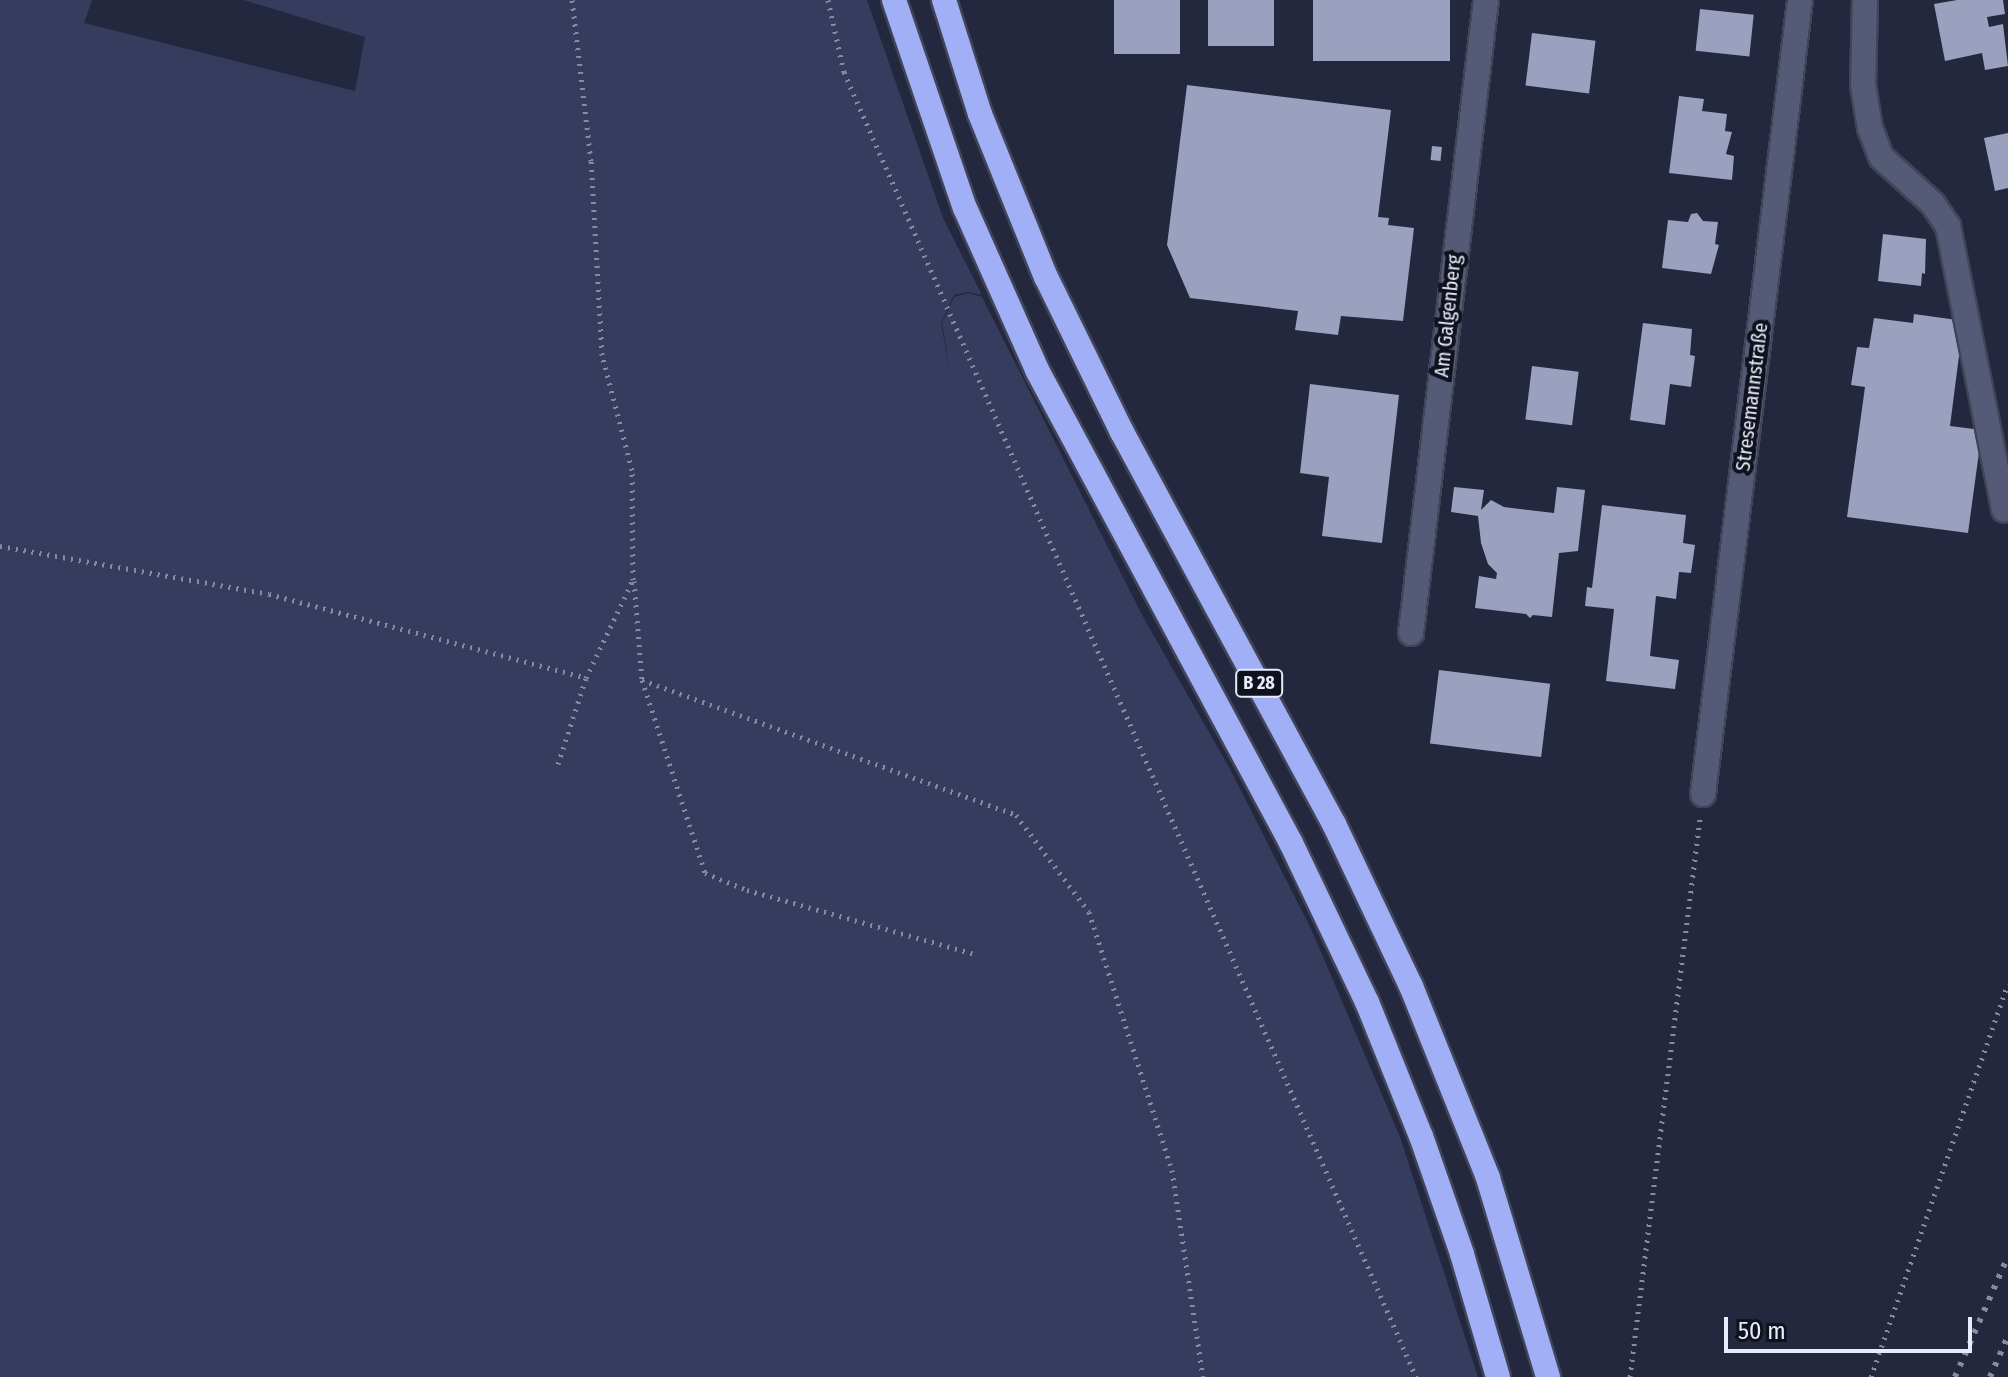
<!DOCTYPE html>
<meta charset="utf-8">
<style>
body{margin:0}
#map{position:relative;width:2008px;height:1377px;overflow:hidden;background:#23283f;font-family:"Fira Sans Condensed",sans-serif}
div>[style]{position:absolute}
.green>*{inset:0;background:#353c5e}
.building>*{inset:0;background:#99a1be;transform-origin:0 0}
.path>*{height:5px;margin-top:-2.5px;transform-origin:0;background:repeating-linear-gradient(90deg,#878b9f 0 2px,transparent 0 8px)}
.roads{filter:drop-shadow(2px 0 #414558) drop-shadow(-2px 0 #414558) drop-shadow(0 2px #414558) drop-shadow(0 -2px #414558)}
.minor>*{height:24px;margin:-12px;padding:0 12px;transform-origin:12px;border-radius:12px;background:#555b76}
.highway>*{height:24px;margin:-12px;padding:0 12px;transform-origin:12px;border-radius:12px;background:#a1b0f6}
.rail>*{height:6px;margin-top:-3px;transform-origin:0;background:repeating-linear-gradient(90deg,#868b9e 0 4px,transparent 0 12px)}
span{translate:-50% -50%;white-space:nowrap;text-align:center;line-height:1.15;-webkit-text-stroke:8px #0f111c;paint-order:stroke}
.shield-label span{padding:2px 6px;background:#0f111c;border:2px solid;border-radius:6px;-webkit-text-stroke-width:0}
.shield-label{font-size:18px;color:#e7ebfb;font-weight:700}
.street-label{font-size:20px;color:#e7ebfb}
.scale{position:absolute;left:1724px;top:1317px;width:248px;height:36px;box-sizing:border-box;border:4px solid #e7ebfb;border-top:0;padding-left:10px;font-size:24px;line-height:28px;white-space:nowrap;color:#e7ebfb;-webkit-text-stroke:6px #0f111c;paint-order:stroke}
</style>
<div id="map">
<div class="green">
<div style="clip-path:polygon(0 0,92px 0,84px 23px,355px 91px,365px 37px,244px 0,867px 0,943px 218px,982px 295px,968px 292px,954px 295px,941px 323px,951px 378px,942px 323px,954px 297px,969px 293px,982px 297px,1143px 617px,1230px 769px,1312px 931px,1400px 1137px,1478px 1377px,0 1377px)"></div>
</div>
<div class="building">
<div style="left:1114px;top:0;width:66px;height:54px"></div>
<div style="left:1208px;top:0;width:66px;height:46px"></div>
<div style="left:1313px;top:0;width:137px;height:61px"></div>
<div style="clip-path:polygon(1957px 0,2003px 0,2005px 14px,1987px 17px,1989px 27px,2003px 24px,2008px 66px,1985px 70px,1982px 53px,1945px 61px,1934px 4px)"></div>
<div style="left:1700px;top:9px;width:54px;height:42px;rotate:6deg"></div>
<div style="left:1532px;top:33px;width:64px;height:53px;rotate:7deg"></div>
<div style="clip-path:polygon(1187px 85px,1391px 110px,1378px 217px,1389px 218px,1388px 225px,1414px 228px,1403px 321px,1341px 316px,1338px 335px,1295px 330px,1298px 311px,1190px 298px,1167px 245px)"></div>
<div style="clip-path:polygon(1679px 96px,1704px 99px,1702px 111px,1727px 114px,1725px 131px,1732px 132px,1726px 154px,1734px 156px,1732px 180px,1669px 173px)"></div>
<div style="clip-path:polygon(2008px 133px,2008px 188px,1995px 191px,1984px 138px)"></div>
<div style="left:1432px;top:146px;width:10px;height:14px;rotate:6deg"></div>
<div style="clip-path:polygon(1697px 213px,1703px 221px,1718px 222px,1715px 244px,1719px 245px,1711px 274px,1662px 268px,1668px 220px,1688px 222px,1691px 214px)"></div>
<div style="clip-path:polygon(1883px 234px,1926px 239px,1925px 274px,1922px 273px,1921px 286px,1878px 281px)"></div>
<div style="clip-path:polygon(1914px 314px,1957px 320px,1960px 348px,1950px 426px,1982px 430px,1968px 533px,1847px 517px,1865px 387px,1851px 385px,1857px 347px,1869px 348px,1874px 318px,1913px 323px)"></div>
<div style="clip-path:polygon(1643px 323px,1692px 329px,1690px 355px,1695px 356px,1691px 387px,1670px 384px,1665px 425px,1630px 420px)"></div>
<div style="left:1532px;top:366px;width:47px;height:54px;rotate:7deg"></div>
<div style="clip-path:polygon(1310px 384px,1399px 395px,1382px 543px,1322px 536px,1329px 477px,1300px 473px)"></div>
<div style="clip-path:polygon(1454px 487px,1484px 490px,1481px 510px,1491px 500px,1504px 507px,1554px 513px,1557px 487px,1585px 490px,1578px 551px,1559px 553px,1552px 617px,1533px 615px,1530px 618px,1526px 614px,1475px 608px,1479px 576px,1496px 579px,1497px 573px,1488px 564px,1481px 543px,1478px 516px,1451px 512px)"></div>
<div style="clip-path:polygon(1602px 505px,1686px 515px,1683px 543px,1695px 545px,1691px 573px,1679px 572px,1676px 599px,1656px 596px,1650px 656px,1679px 660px,1675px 689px,1606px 681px,1614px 609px,1585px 606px,1587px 587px,1592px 588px)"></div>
<div style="left:1439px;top:670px;width:112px;height:74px;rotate:7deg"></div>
</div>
<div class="path">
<div style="left:828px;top:0;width:74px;rotate:77.5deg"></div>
<div style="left:844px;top:72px;width:1425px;rotate:66.33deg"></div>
<div style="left:0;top:546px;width:273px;rotate:10.1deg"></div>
<div style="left:269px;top:594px;width:328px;rotate:14.8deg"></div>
<div style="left:634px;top:581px;width:99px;rotate:85.4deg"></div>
<div style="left:642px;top:680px;width:203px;rotate:71.9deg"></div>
<div style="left:705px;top:873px;width:45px;rotate:22deg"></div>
<div style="left:747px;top:890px;width:236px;rotate:15.7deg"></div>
<div style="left:642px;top:680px;width:398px;rotate:19.8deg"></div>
<div style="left:1016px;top:815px;width:121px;rotate:53deg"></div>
<div style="left:1089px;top:912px;width:271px;rotate:72.2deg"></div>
<div style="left:1172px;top:1170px;width:209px;rotate:81.5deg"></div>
<div style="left:558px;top:764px;width:90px;rotate:-72deg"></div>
<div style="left:586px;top:678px;width:109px;rotate:-64.4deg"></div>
<div style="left:633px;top:580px;width:110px;rotate:-90.5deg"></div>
<div style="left:632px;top:470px;width:119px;rotate:-104.6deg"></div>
<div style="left:602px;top:355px;width:194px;rotate:-93.2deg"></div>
<div style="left:591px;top:161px;width:162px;rotate:-96.7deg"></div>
<div style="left:1630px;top:1377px;width:563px;rotate:-82.86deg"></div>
<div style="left:1871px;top:1377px;width:416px;rotate:-70.8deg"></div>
</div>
<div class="roads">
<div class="minor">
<div style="left:1865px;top:0;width:85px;rotate:91.3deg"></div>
<div style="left:1863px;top:85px;width:44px;rotate:80.8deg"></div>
<div style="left:1870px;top:128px;width:31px;rotate:69deg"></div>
<div style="left:1881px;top:157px;width:70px;rotate:42.1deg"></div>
<div style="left:1933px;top:204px;width:27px;rotate:56deg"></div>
<div style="left:1948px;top:226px;width:289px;rotate:78.8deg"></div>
<div style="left:1411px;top:633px;width:637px;rotate:-83.24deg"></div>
<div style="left:1703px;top:794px;width:800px;rotate:-83.03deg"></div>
</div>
<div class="highway">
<div style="left:894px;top:0;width:220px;rotate:71.2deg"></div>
<div style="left:965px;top:208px;width:177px;rotate:66deg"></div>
<div style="left:1037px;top:370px;width:537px;rotate:61.76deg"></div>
<div style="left:1291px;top:843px;width:176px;rotate:64.5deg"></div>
<div style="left:1367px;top:1002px;width:144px;rotate:68.1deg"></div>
<div style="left:1421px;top:1136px;width:125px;rotate:70.8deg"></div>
<div style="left:1462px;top:1254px;width:128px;rotate:73.7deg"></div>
<div style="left:944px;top:0;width:120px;rotate:72.5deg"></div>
<div style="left:980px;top:114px;width:176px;rotate:68deg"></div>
<div style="left:1046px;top:277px;width:173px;rotate:63.9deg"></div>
<div style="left:1122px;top:432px;width:446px;rotate:61.6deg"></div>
<div style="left:1334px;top:824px;width:179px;rotate:64.6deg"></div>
<div style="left:1411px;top:986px;width:207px;rotate:68.1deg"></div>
<div style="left:1488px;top:1178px;width:208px;rotate:73.2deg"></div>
</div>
</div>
<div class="rail">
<div style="left:1955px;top:1377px;width:132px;rotate:-66.3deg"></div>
<div style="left:1990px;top:1377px;width:45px;rotate:-66.3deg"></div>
</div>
<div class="shield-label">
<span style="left:1259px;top:683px">B 28</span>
</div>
<div class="street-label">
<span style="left:1448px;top:316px;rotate:-84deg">Am Galgenberg</span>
<span style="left:1752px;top:397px;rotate:-83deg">Stresemannstraße</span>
</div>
<div class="scale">50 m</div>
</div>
